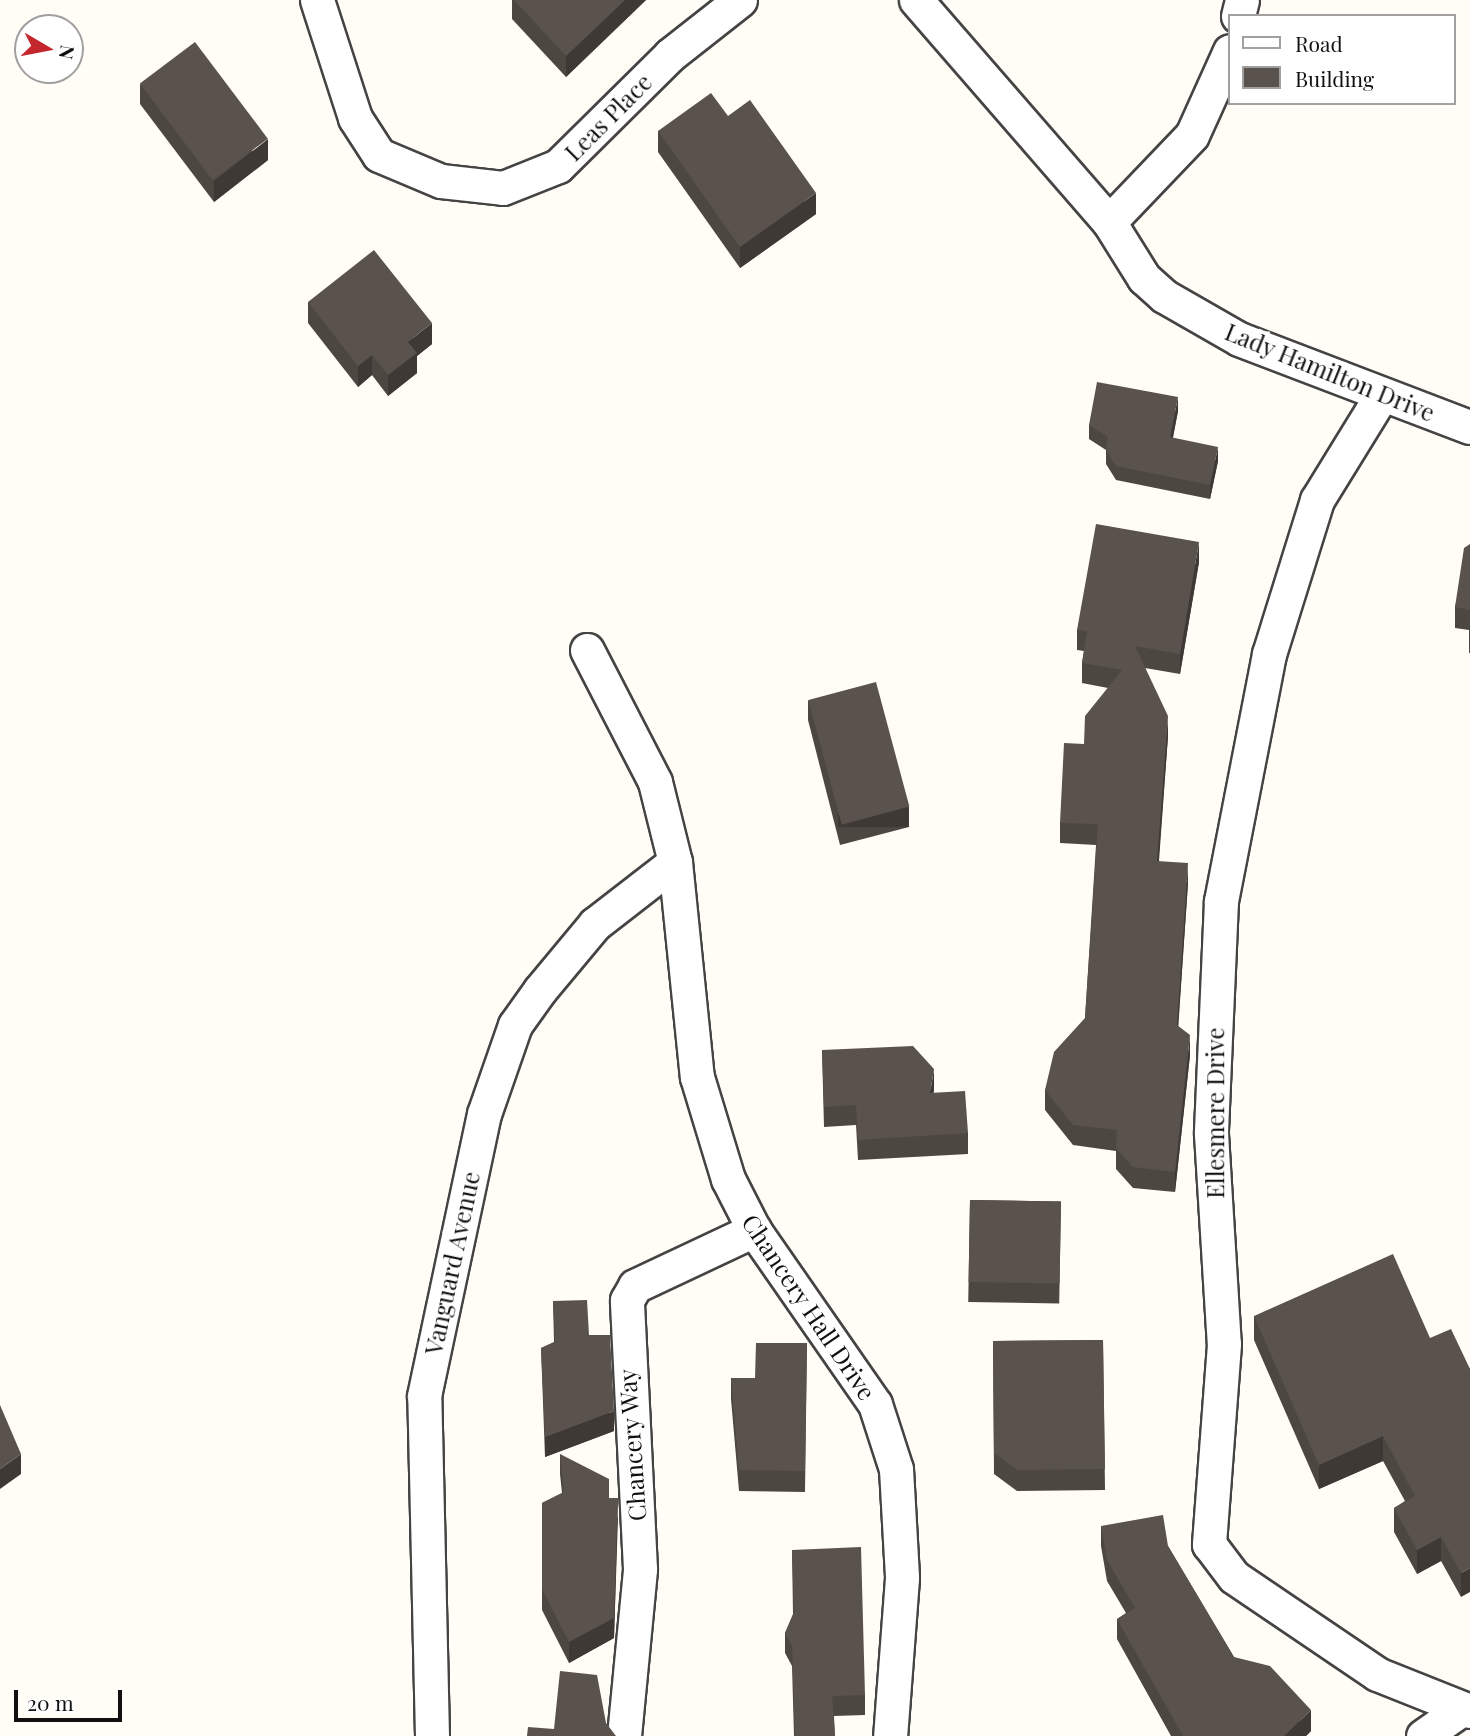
<!DOCTYPE html>
<style>
body{margin:0}
#map{position:relative;width:1470px;height:1736px;overflow:hidden;background:#fffdf5;font-family:"Playfair Display",serif}
div>[style]{position:absolute}
.roads{filter:drop-shadow(2px 0 #444) drop-shadow(-2px 0 #444) drop-shadow(0 2px #444) drop-shadow(0 -2px #444)}
.minor>*{height:33px;margin:-16.5px;padding:0 16.5px;transform-origin:16.5px;border-radius:16.5px;background:#fff}
.wall>*{inset:0;background:#4d4742;transform-origin:0 0}
.shaded-wall>*{inset:0;background:#3f3936;transform-origin:0 0}
.building>*{inset:0;background:#5a524d;transform-origin:0 0}
span{translate:-50% -50%;white-space:nowrap;text-align:center;line-height:1.15;-webkit-text-stroke:7px #fff;paint-order:stroke}
.street-label{font-size:24px;color:#111}
.legend{position:absolute;left:1228px;top:14px;width:228px;height:91px;box-sizing:border-box;background:#fff;border:2px solid #a0a0a0;margin:0;padding:9px 12px;list-style:none;font-size:21px;color:#111}
.legend li{display:flex;align-items:center;gap:14px;height:35px}
.legend b{width:35px;border:2px solid #a0a0a0}
.north{position:absolute;left:14px;top:14px;width:70px;height:70px;box-sizing:border-box;background:#fff;border:2px solid #a0a0a0;border-radius:50%;rotate:100deg;font-size:19px;font-weight:700;line-height:28px;text-align:center;color:#111}
.north::after{content:'';display:block;margin:auto;width:24px;height:32px;background:#c4262e;clip-path:polygon(50% 0,100% 100%,50% 72%,0 100%)}
.scale{position:absolute;left:14px;top:1690px;width:108px;height:32px;box-sizing:border-box;border:4px solid #111;border-top:0;padding-left:9px;font-size:21px;line-height:24px;white-space:nowrap;color:#111;-webkit-text-stroke:5px #fff;paint-order:stroke}
</style>
<div id="map">
<div class="roads">
<div class="minor">
<div style="left:317px;top:0;width:124px;rotate:72.1deg"></div>
<div style="left:355px;top:118px;width:44px;rotate:57deg"></div>
<div style="left:379px;top:155px;width:67px;rotate:22.8deg"></div>
<div style="left:441px;top:181px;width:62px;rotate:6.4deg"></div>
<div style="left:503px;top:188px;width:59px;rotate:-21.8deg"></div>
<div style="left:558px;top:166px;width:158px;rotate:-44.7deg"></div>
<div style="left:670px;top:55px;width:89px;rotate:-38.2deg"></div>
<div style="left:916px;top:0;width:294px;rotate:49deg"></div>
<div style="left:1109px;top:222px;width:66px;rotate:58deg"></div>
<div style="left:1144px;top:278px;width:27px;rotate:42deg"></div>
<div style="left:1164px;top:296px;width:86px;rotate:29.8deg"></div>
<div style="left:1239px;top:339px;width:247px;rotate:20.9deg"></div>
<div style="left:1238px;top:16px;width:16px;rotate:-76deg"></div>
<div style="left:1109px;top:222px;width:120px;rotate:-46.3deg"></div>
<div style="left:1192px;top:135px;width:92px;rotate:-65.7deg"></div>
<div style="left:1381px;top:396px;width:122px;rotate:121.6deg"></div>
<div style="left:1317px;top:500px;width:161px;rotate:107.3deg"></div>
<div style="left:1269px;top:654px;width:252px;rotate:101deg"></div>
<div style="left:1221px;top:901px;width:233px;rotate:92.5deg"></div>
<div style="left:1211px;top:1134px;width:210px;rotate:86.5deg"></div>
<div style="left:1224px;top:1344px;width:201px;rotate:94.3deg"></div>
<div style="left:1209px;top:1544px;width:41px;rotate:52.9deg"></div>
<div style="left:1234px;top:1577px;width:173px;rotate:34.1deg"></div>
<div style="left:1377px;top:1674px;width:100px;rotate:21.7deg"></div>
<div style="left:587px;top:650px;width:148px;rotate:62.7deg"></div>
<div style="left:655px;top:782px;width:82px;rotate:76deg"></div>
<div style="left:675px;top:862px;width:216px;rotate:84.2deg"></div>
<div style="left:697px;top:1077px;width:107px;rotate:73.1deg"></div>
<div style="left:728px;top:1179px;width:57px;rotate:63deg"></div>
<div style="left:754px;top:1230px;width:212px;rotate:55.2deg"></div>
<div style="left:875px;top:1404px;width:68px;rotate:72.1deg"></div>
<div style="left:896px;top:1469px;width:109px;rotate:86.8deg"></div>
<div style="left:902px;top:1578px;width:158px;rotate:94.3deg"></div>
<div style="left:432px;top:1736px;width:340px;rotate:-91.3deg"></div>
<div style="left:424px;top:1396px;width:288px;rotate:-78deg"></div>
<div style="left:484px;top:1114px;width:94px;rotate:-70.8deg"></div>
<div style="left:515px;top:1025px;width:43px;rotate:-54.5deg"></div>
<div style="left:540px;top:990px;width:86px;rotate:-50.2deg"></div>
<div style="left:595px;top:924px;width:101px;rotate:-37.8deg"></div>
<div style="left:624px;top:1736px;width:168px;rotate:-84.5deg"></div>
<div style="left:640px;top:1569px;width:269px;rotate:-92.8deg"></div>
<div style="left:627px;top:1300px;width:16px;rotate:-60deg"></div>
<div style="left:635px;top:1286px;width:132px;rotate:-25.2deg"></div>
<div style="left:1423px;top:1736px;width:44px;rotate:-34.8deg"></div>
</div>
</div>
<div class="wall">
<div style="clip-path:polygon(512px 0,646px 0,566px 77px,512px 19px)"></div>
<div style="clip-path:polygon(140px 84px,268px 160px,214px 202px,140px 104px)"></div>
<div style="clip-path:polygon(728px 116px,816px 214px,740px 268px,658px 152px,658px 131px)"></div>
<div style="clip-path:polygon(308px 302px,432px 344px,417px 356px,417px 373px,388px 396px,372px 375px,358px 387px,308px 323px)"></div>
<div style="clip-path:polygon(1178px 411px,1173px 438px,1218px 461px,1210px 499px,1116px 480px,1106px 464px,1106px 450px,1089px 439px,1089px 425px)"></div>
<div style="clip-path:polygon(1470px 544px,1470px 653px,1469px 653px,1469px 630px,1455px 628px,1455px 607px)"></div>
<div style="clip-path:polygon(1199px 562px,1180px 674px,1145px 668px,1168px 736px,1159px 861px,1188px 883px,1178px 1026px,1190px 1055px,1175px 1192px,1133px 1188px,1116px 1169px,1116px 1151px,1073px 1145px,1045px 1110px,1045px 1090px,1085px 1018px,1096px 845px,1060px 843px,1060px 823px,1084px 744px,1108px 688px,1082px 683px,1082px 663px,1084px 651px,1077px 650px,1077px 630px)"></div>
<div style="clip-path:polygon(808px 700px,909px 827px,840px 845px,808px 720px)"></div>
<div style="clip-path:polygon(822px 1050px,934px 1090px,933px 1093px,968px 1133px,968px 1154px,858px 1160px,856px 1125px,824px 1127px)"></div>
<div style="left:970px;top:1200px;width:91px;height:102px;rotate:1deg"></div>
<div style="clip-path:polygon(553px 1301px,589px 1335px,614px 1431px,545px 1457px,541px 1348px,554px 1342px)"></div>
<div style="clip-path:polygon(1254px 1316px,1430px 1338px,1470px 1369px,1461px 1597px,1441px 1561px,1417px 1574px,1394px 1532px,1394px 1508px,1405px 1501px,1383px 1461px,1319px 1489px,1254px 1340px)"></div>
<div style="clip-path:polygon(1103px 1340px,1105px 1490px,1017px 1491px,994px 1474px,993px 1341px)"></div>
<div style="clip-path:polygon(807px 1343px,805px 1492px,739px 1491px,731px 1399px,731px 1378px,755px 1378px)"></div>
<div style="clip-path:polygon(560px 1454px,609px 1498px,618px 1518px,614px 1638px,569px 1663px,542px 1610px,542px 1503px,562px 1493px,560px 1474px)"></div>
<div style="clip-path:polygon(1101px 1526px,1168px 1546px,1234px 1657px,1311px 1731px,1306px 1736px,1171px 1736px,1117px 1639px,1117px 1619px,1126px 1613px,1107px 1581px,1101px 1546px)"></div>
<div style="clip-path:polygon(792px 1550px,865px 1695px,865px 1715px,834px 1716px,835px 1736px,794px 1736px,792px 1666px,785px 1653px,785px 1633px,793px 1614px)"></div>
</div>
<div class="shaded-wall">
<div style="clip-path:polygon(625px 0,646px 0,566px 77px,566px 56px)"></div>
<div style="clip-path:polygon(268px 139px,268px 160px,214px 202px,214px 181px)"></div>
<div style="clip-path:polygon(816px 193px,816px 214px,740px 268px,740px 247px)"></div>
<div style="clip-path:polygon(432px 323px,432px 344px,417px 356px,417px 373px,388px 396px,388px 375px,408px 342px)"></div>
<div style="clip-path:polygon(372px 355px,372px 375px,358px 387px,358px 366px)"></div>
<div style="clip-path:polygon(1178px 397px,1178px 411px,1170px 451px,1170px 437px)"></div>
<div style="clip-path:polygon(1218px 447px,1218px 461px,1210px 499px,1210px 485px)"></div>
<div style="clip-path:polygon(1199px 542px,1199px 562px,1180px 674px,1180px 654px)"></div>
<div style="clip-path:polygon(1168px 716px,1168px 736px,1157px 881px,1157px 861px)"></div>
<div style="left:909px;top:807px;width:20px;height:71px;rotate:90deg"></div>
<div style="clip-path:polygon(1188px 863px,1188px 883px,1177px 1045px,1177px 1025px)"></div>
<div style="clip-path:polygon(1190px 1035px,1190px 1055px,1175px 1192px,1175px 1172px)"></div>
<div style="clip-path:polygon(934px 1069px,934px 1090px,930px 1114px,930px 1093px)"></div>
<div style="clip-path:polygon(614px 1411px,614px 1431px,545px 1457px,545px 1437px)"></div>
<div style="clip-path:polygon(1383px 1436px,1383px 1461px,1319px 1489px,1319px 1465px)"></div>
<div style="clip-path:polygon(21px 1454px,21px 1474px,0 1489px,0 1469px)"></div>
<div style="clip-path:polygon(618px 1498px,614px 1638px,569px 1663px,569px 1642px)"></div>
<div style="clip-path:polygon(1441px 1537px,1441px 1561px,1417px 1574px,1417px 1550px)"></div>
<div style="clip-path:polygon(1470px 1568px,1470px 1592px,1461px 1597px,1461px 1573px)"></div>
<div style="clip-path:polygon(1311px 1710px,1311px 1731px,1306px 1736px,1284px 1736px)"></div>
</div>
<div class="building">
<div style="clip-path:polygon(514px 0,625px 0,566px 56px)"></div>
<div style="left:195px;top:42px;width:121px;height:69px;rotate:53deg"></div>
<div style="clip-path:polygon(711px 93px,728px 116px,750px 100px,816px 193px,740px 247px,658px 131px)"></div>
<div style="clip-path:polygon(374px 250px,432px 323px,408px 342px,417px 353px,388px 375px,372px 355px,358px 366px,308px 302px)"></div>
<div style="clip-path:polygon(1097px 382px,1178px 397px,1170px 437px,1218px 447px,1210px 485px,1116px 466px,1106px 450px,1108px 437px,1089px 425px)"></div>
<div style="clip-path:polygon(1096px 524px,1199px 542px,1180px 654px,1135px 646px,1168px 716px,1157px 861px,1188px 863px,1177px 1025px,1190px 1035px,1175px 1172px,1133px 1167px,1116px 1148px,1117px 1130px,1073px 1125px,1045px 1090px,1054px 1052px,1085px 1018px,1098px 824px,1060px 823px,1064px 743px,1084px 744px,1085px 716px,1122px 670px,1082px 663px,1087px 631px,1077px 630px)"></div>
<div style="clip-path:polygon(1470px 544px,1470px 610px,1455px 607px,1464px 548px)"></div>
<div style="left:876px;top:682px;width:129px;height:70px;rotate:75deg"></div>
<div style="clip-path:polygon(913px 1046px,934px 1069px,930px 1093px,965px 1091px,968px 1133px,858px 1140px,856px 1105px,824px 1107px,822px 1050px)"></div>
<div style="left:970px;top:1200px;width:91px;height:82px;rotate:1deg"></div>
<div style="clip-path:polygon(1393px 1254px,1430px 1338px,1451px 1329px,1470px 1369px,1470px 1568px,1461px 1573px,1441px 1537px,1417px 1550px,1394px 1508px,1415px 1496px,1383px 1436px,1319px 1465px,1254px 1316px)"></div>
<div style="clip-path:polygon(587px 1300px,589px 1335px,610px 1335px,614px 1411px,545px 1437px,541px 1348px,555px 1342px,553px 1301px)"></div>
<div style="clip-path:polygon(1103px 1340px,1105px 1469px,1017px 1470px,994px 1453px,993px 1341px)"></div>
<div style="clip-path:polygon(756px 1343px,807px 1343px,805px 1471px,739px 1470px,731px 1378px,755px 1378px)"></div>
<div style="clip-path:polygon(0 1405px,21px 1454px,0 1469px)"></div>
<div style="clip-path:polygon(560px 1454px,609px 1479px,609px 1498px,618px 1498px,614px 1618px,569px 1642px,542px 1589px,542px 1503px,564px 1492px)"></div>
<div style="clip-path:polygon(1163px 1515px,1168px 1546px,1234px 1657px,1270px 1666px,1311px 1710px,1284px 1736px,1183px 1736px,1117px 1619px,1135px 1608px,1107px 1560px,1101px 1526px)"></div>
<div style="clip-path:polygon(861px 1547px,865px 1695px,832px 1696px,835px 1736px,795px 1736px,792px 1646px,785px 1633px,794px 1613px,792px 1550px)"></div>
<div style="clip-path:polygon(560px 1671px,597px 1675px,606px 1723px,616px 1736px,527px 1736px,528px 1727px,554px 1729px)"></div>
</div>
<div class="street-label">
<span style="left:608px;top:117px;rotate:-45deg">Leas Place</span>
<span style="left:1330px;top:372px;rotate:22deg">Lady Hamilton Drive</span>
<span style="left:1215px;top:1113px;rotate:-90deg">Ellesmere Drive</span>
<span style="left:452px;top:1263px;rotate:-78deg">Vanguard Avenue</span>
<span style="left:809px;top:1307px;rotate:56deg">Chancery Hall Drive</span>
<span style="left:632px;top:1445px;rotate:-94deg">Chancery Way</span>
</div>
<ul class="legend">
<li><b style="height:9px;background:#fff"></b>Road</li>
<li><b style="height:19px;background:#5a524d"></b>Building</li>
</ul>
<div class="north">N</div>
<div class="scale">20 m</div>
</div>
